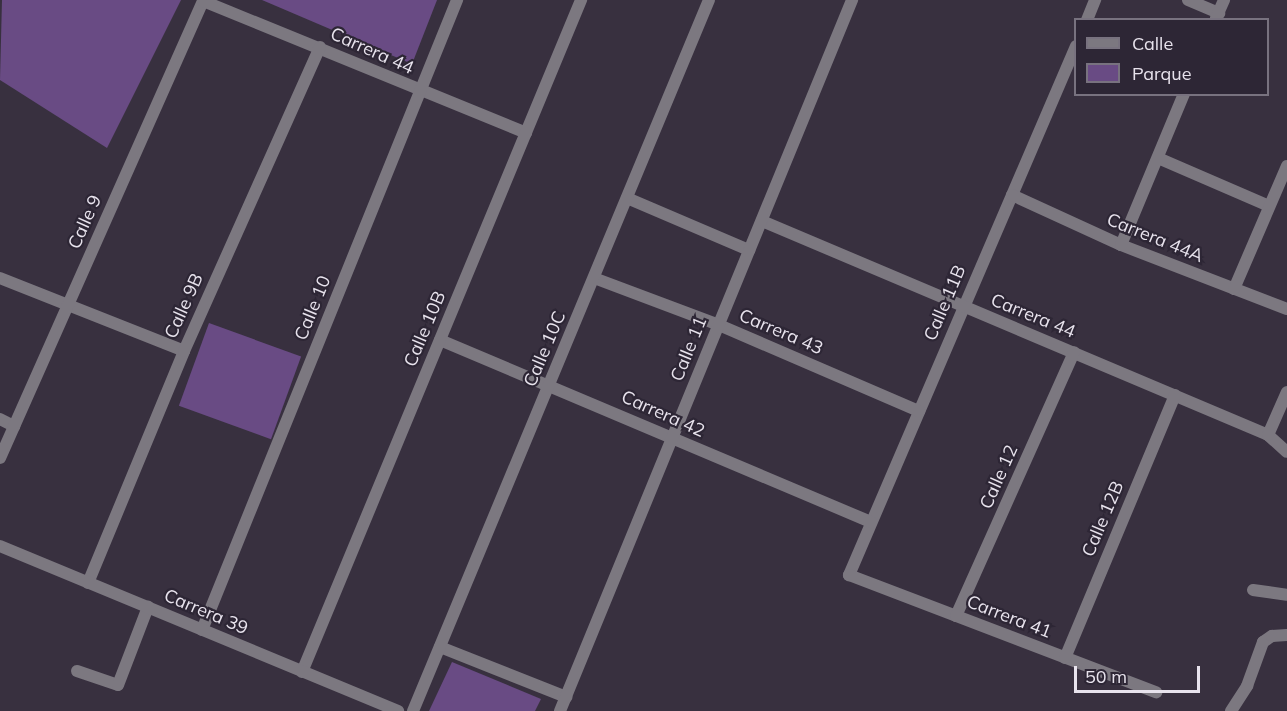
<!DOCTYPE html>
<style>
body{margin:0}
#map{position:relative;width:1287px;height:711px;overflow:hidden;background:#38303f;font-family:Mulish,sans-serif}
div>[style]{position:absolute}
.green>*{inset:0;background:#694b84;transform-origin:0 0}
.minor>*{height:12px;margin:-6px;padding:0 6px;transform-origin:6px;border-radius:6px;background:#7c7880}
.tertiary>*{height:12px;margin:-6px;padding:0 6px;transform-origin:6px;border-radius:6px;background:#7c7880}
span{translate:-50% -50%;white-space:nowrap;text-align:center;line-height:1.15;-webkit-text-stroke:4.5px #2d2635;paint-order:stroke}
.street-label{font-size:18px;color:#e8e3ed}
.legend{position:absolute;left:1074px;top:18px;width:195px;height:78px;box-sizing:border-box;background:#2d2635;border:2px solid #78727f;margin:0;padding:8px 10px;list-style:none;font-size:18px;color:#e8e3ed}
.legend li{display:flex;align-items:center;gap:12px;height:30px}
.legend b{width:30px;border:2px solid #78727f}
.scale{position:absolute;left:1074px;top:666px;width:126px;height:27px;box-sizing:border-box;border:3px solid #e8e3ed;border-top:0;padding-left:8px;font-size:18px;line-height:21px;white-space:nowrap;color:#e8e3ed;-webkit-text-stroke:4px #2d2635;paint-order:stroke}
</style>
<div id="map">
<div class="green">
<div style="clip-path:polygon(2px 0,181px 0,107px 148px,0 80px)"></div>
<div style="clip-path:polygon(262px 0,437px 0,412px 64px)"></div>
<div style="left:209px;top:323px;width:98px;height:88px;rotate:20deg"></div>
<div style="clip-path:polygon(452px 662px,541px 699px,535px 711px,429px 711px)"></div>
</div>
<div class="minor">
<div style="left:1188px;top:0;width:34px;rotate:23deg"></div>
<div style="left:1216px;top:18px;width:20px;rotate:-66deg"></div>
<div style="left:1087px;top:20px;width:22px;rotate:-68deg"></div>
<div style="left:1076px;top:46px;width:576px;rotate:113.22deg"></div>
<div style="left:849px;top:575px;width:329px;rotate:20.9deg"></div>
<div style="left:1158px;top:158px;width:121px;rotate:23.4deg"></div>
<div style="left:1012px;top:195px;width:120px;rotate:24.6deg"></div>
<div style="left:1121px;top:245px;width:178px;rotate:21.1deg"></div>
<div style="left:627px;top:198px;width:133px;rotate:23.1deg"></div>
<div style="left:762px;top:221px;width:549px;rotate:22.92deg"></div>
<div style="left:1268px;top:435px;width:25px;rotate:42deg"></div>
<div style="left:1121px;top:245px;width:164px;rotate:-67.4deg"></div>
<div style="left:0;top:278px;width:198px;rotate:21.6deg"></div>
<div style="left:594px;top:278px;width:134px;rotate:20.6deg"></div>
<div style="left:719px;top:325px;width:218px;rotate:23.3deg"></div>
<div style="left:1234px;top:289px;width:134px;rotate:-66.7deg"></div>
<div style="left:440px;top:340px;width:468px;rotate:22.9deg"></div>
<div style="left:0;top:419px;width:16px;rotate:27deg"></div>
<div style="left:1268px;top:435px;width:47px;rotate:-66.2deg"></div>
<div style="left:0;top:458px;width:500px;rotate:-66.05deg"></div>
<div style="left:203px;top:1px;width:349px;rotate:22.2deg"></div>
<div style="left:88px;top:583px;width:251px;rotate:-67.5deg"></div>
<div style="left:184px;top:351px;width:333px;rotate:-65.9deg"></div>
<div style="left:1253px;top:590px;width:34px;rotate:8deg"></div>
<div style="left:956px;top:616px;width:289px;rotate:-65.9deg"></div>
<div style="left:202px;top:630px;width:680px;rotate:-67.96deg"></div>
<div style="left:440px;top:647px;width:136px;rotate:21.6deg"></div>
<div style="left:1065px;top:658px;width:285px;rotate:-67.3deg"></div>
<div style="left:77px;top:671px;width:43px;rotate:18.9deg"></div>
<div style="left:118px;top:685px;width:84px;rotate:-69deg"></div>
<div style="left:302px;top:672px;width:728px;rotate:-67.45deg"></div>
<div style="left:413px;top:711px;width:770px;rotate:-67.4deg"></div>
<div style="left:560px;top:711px;width:769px;rotate:-67.67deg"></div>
<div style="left:1231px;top:711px;width:30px;rotate:-57deg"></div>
<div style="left:1247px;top:686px;width:47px;rotate:-70deg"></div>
<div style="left:1263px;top:642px;width:11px;rotate:-34deg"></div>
<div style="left:1272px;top:636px;width:15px;rotate:-4deg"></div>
</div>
<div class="tertiary">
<div style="left:0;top:546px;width:431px;rotate:22.5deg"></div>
</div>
<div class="street-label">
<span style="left:372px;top:51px;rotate:24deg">Carrera 44</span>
<span style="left:85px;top:222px;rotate:-66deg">Calle 9</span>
<span style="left:1155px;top:238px;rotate:22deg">Carrera 44A</span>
<span style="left:945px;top:303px;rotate:-67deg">Calle 11B</span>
<span style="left:184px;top:306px;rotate:-66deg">Calle 9B</span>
<span style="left:313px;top:308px;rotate:-68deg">Calle 10</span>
<span style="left:1033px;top:316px;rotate:22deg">Carrera 44</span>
<span style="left:425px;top:329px;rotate:-67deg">Calle 10B</span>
<span style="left:781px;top:332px;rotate:23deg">Carrera 43</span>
<span style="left:545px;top:349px;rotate:-67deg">Calle 10C</span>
<span style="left:689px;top:349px;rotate:-68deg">Calle 11</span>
<span style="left:663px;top:414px;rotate:24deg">Carrera 42</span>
<span style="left:999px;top:477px;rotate:-66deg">Calle 12</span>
<span style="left:1103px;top:519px;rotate:-67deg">Calle 12B</span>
<span style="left:206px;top:612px;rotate:23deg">Carrera 39</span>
<span style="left:1009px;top:617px;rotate:21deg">Carrera 41</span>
</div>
<ul class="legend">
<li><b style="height:8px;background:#7c7880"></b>Calle</li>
<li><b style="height:16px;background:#694b84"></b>Parque</li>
</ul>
<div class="scale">50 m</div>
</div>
